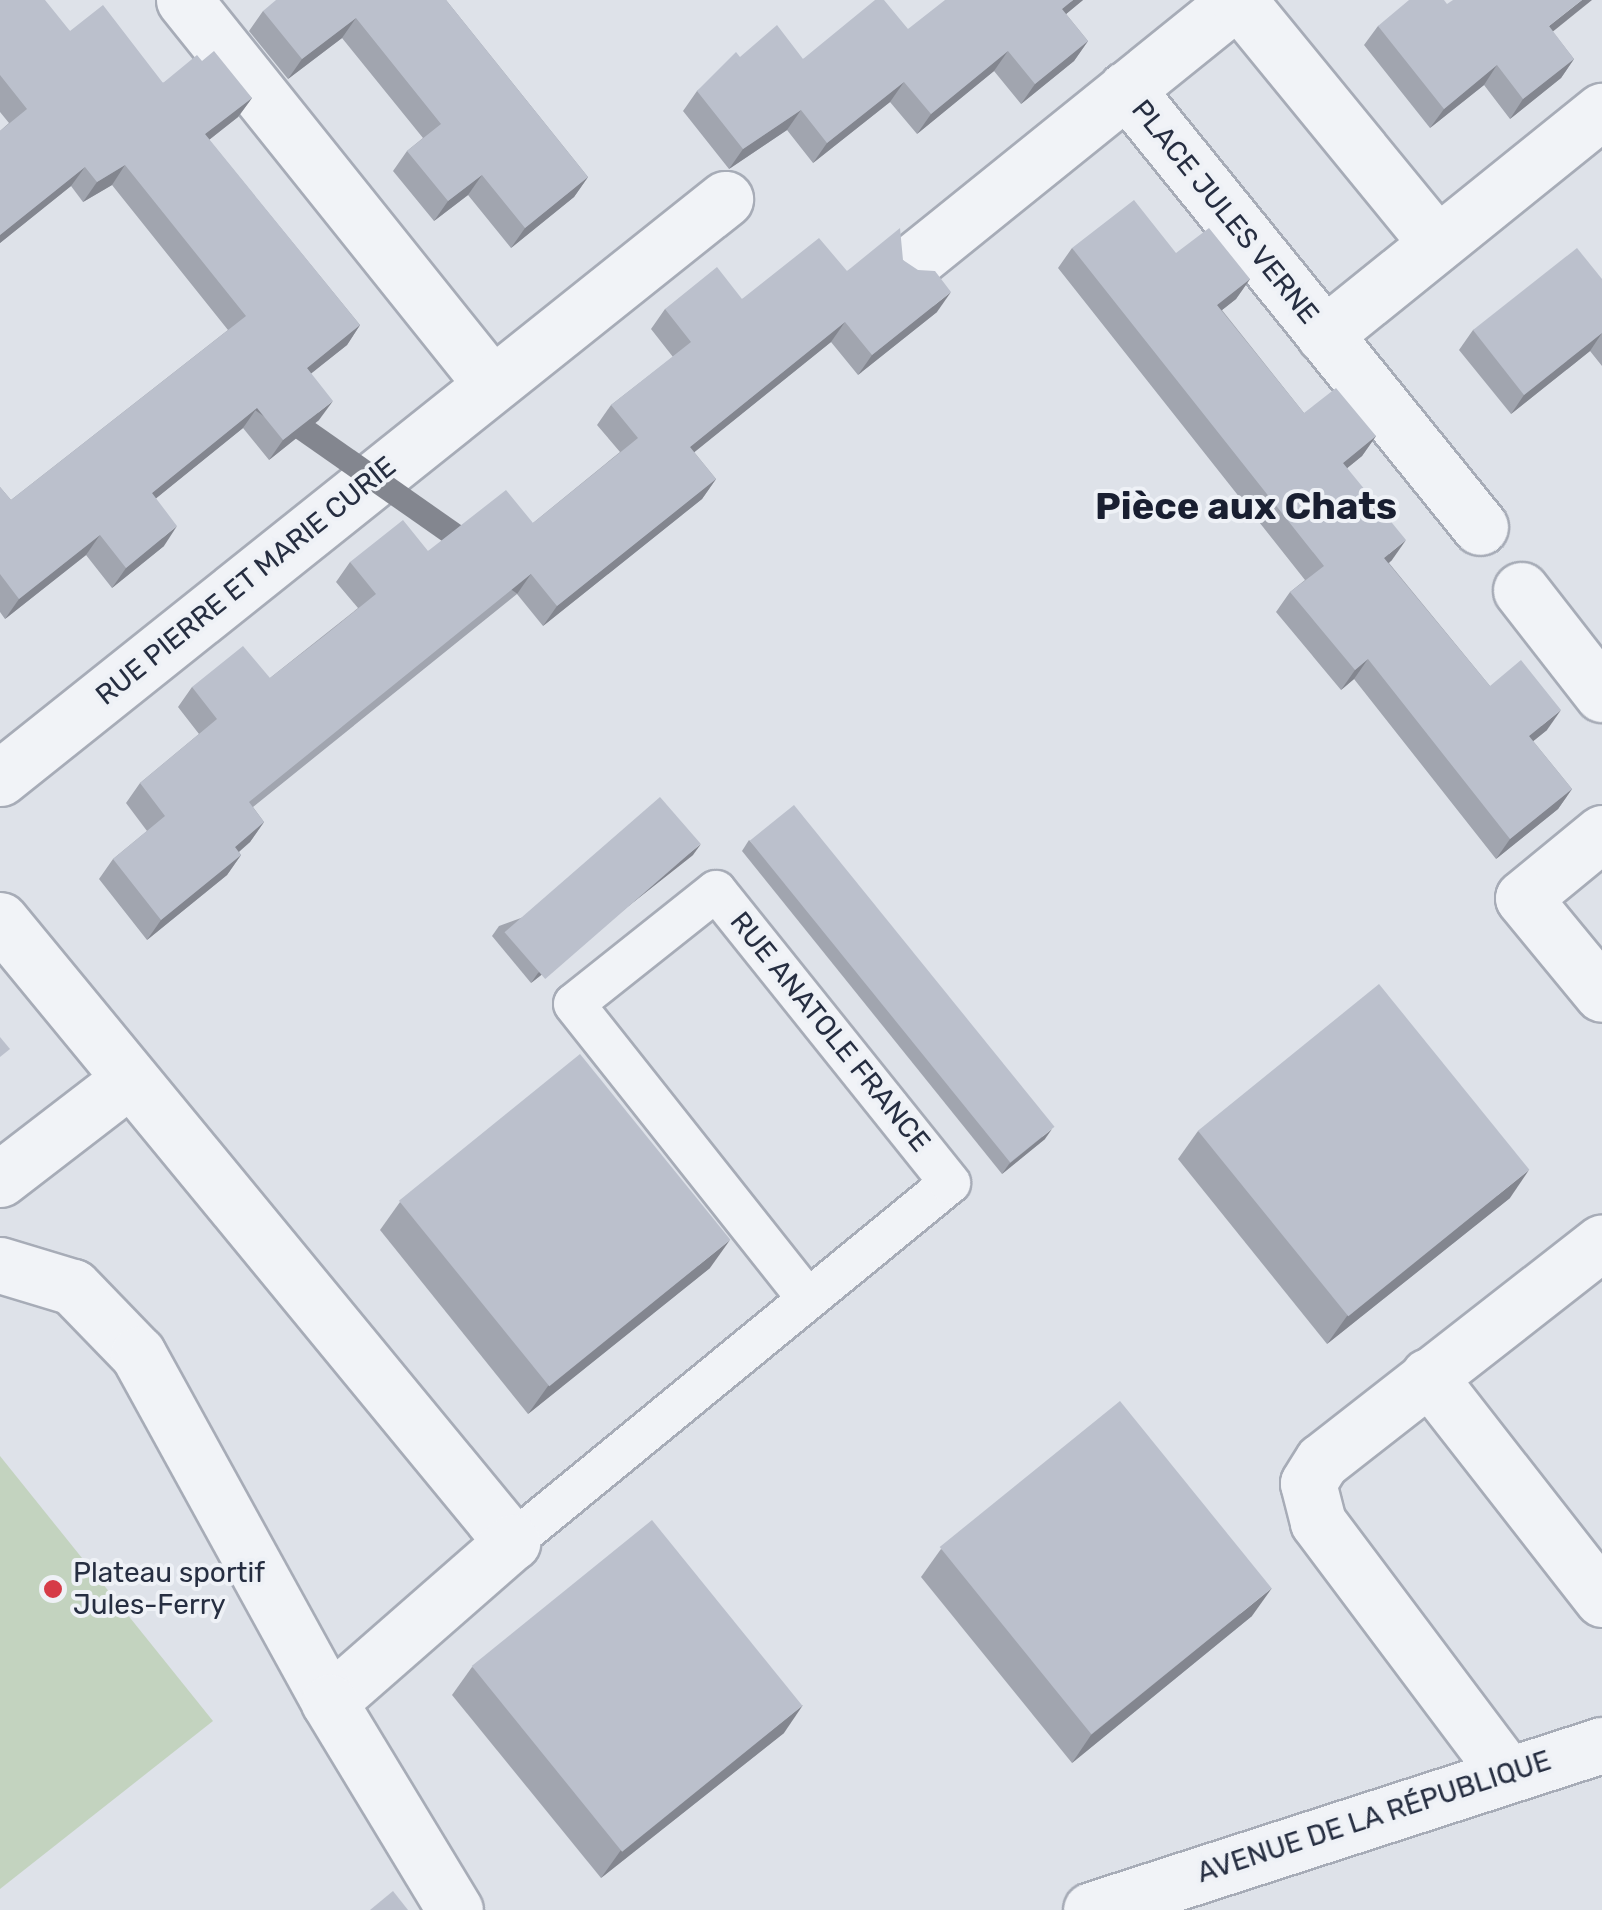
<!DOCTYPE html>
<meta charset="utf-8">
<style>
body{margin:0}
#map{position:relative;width:1602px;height:1910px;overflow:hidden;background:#dee2e9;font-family:Rubik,sans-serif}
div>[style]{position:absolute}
.green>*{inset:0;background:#c3d3bf}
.roads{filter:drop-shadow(2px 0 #a7acb7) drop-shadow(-2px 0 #a7acb7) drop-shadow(0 2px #a7acb7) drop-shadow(0 -2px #a7acb7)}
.service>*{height:40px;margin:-20px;padding:0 20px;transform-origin:20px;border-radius:20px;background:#f1f3f7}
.minor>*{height:55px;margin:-27.5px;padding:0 27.5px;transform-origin:27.5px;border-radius:27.5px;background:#f1f3f7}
.wall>*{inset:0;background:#a1a5af}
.shaded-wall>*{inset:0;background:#83868f;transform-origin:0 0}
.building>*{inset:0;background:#bbc0cc;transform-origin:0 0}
.dots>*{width:28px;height:28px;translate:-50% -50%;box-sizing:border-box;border:5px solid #eef1f6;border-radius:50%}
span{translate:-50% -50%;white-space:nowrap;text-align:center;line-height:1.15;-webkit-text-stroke:8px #eef1f6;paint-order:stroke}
.street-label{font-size:28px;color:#262e41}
.poi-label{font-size:28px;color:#262e41}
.left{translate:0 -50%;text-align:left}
.district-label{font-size:38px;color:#191f31;font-weight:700}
</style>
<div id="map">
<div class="green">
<div style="clip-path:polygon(0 1456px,213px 1721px,0 1889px)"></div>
</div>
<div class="roads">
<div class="service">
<div style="left:512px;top:1542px;width:566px;rotate:-39.34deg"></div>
<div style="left:950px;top:1183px;width:374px;rotate:-128.7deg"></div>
<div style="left:716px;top:891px;width:181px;rotate:141.5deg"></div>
<div style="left:574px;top:1004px;width:375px;rotate:51.6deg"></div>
</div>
<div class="minor">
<div style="left:184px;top:0;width:492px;rotate:51.3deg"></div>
<div style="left:1126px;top:89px;width:563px;rotate:51.05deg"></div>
<div style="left:914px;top:261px;width:416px;rotate:-38.9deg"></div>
<div style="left:1238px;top:0;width:314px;rotate:50.7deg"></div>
<div style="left:1324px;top:335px;width:357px;rotate:-38.9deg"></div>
<div style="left:1521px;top:590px;width:132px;rotate:52.1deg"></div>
<div style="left:0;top:778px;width:928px;rotate:-38.61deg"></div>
<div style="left:1602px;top:833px;width:102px;rotate:140.6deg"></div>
<div style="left:1523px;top:898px;width:124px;rotate:50.5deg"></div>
<div style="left:0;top:920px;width:806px;rotate:50.54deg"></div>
<div style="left:512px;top:1542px;width:243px;rotate:138.8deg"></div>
<div style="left:0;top:1179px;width:164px;rotate:-37.6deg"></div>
<div style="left:0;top:1265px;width:76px;rotate:16.8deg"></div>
<div style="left:73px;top:1287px;width:93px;rotate:45.9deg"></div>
<div style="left:138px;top:1354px;width:397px;rotate:61.2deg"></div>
<div style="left:329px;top:1702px;width:243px;rotate:58.8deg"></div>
<div style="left:1428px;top:1376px;width:283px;rotate:52deg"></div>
<div style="left:1507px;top:1774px;width:315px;rotate:-126.9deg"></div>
<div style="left:1318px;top:1522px;width:40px;rotate:-104.4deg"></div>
<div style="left:1308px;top:1483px;width:26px;rotate:-58deg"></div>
<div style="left:1322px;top:1461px;width:355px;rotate:-38deg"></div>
<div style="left:1091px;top:1910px;width:537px;rotate:-17.9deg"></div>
</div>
</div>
<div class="wall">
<div style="clip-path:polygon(0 0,70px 31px,163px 83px,202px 61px,252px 98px,238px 117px,209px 140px,360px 325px,347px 345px,311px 373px,319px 420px,269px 460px,243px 428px,156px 498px,164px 546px,112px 588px,86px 555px,5px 619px,0 612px,0 487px,11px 500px,228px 330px,112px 185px,83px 202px,71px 186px,0 243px,0 131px,9px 123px,0 112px)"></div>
<div style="clip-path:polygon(446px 0,588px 177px,574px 197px,511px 248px,468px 195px,434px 221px,393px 171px,407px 151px,423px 138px,342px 38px,288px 79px,249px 31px,263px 11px)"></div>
<div style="clip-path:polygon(1083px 0,1066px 14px,1088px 41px,1074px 61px,1021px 104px,994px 71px,917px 134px,890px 102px,813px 163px,787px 130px,729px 169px,683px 111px,697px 91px,740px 57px,803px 59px,908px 29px)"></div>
<div style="clip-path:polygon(1447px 4px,1553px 32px,1574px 59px,1561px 78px,1510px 119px,1484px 85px,1430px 128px,1364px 45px,1378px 26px)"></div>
<div style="clip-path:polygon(1072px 248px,1250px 279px,1236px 299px,1222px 310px,1304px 413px,1376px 436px,1362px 456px,1347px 468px,1392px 560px,1389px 563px,1490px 686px,1547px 730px,1533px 741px,1572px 789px,1558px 809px,1496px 859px,1354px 679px,1341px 690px,1276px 612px,1290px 592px,1305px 580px,1058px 268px)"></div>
<div style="clip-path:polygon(903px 260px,937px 312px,858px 375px,831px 342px,694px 452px,716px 479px,702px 499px,543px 626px,517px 594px,253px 807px,264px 822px,250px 842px,239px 852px,241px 855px,227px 875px,147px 940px,99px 879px,113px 859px,147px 831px,126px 803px,140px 783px,199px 734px,178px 707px,192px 687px,270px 678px,358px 608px,336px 582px,350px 562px,428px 551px,533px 523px,620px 452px,597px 425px,611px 405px,673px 357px,651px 329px,665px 309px,742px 299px,847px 271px)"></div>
<div style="clip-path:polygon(1602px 279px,1602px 366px,1590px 351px,1511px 414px,1459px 350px,1473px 330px)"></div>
<div style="clip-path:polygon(749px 840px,1045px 1139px,1002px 1174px,742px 851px)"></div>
<div style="clip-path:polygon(693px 855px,531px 983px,492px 936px,499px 926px)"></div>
<div style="clip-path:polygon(1198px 1131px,1510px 1198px,1327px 1344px,1178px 1159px)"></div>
<div style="clip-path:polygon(400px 1202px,710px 1268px,528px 1414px,380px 1230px)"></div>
<div style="clip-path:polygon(941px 1549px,1252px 1616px,1072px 1763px,921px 1577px)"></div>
<div style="clip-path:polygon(472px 1667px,784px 1733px,601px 1878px,452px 1695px)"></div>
</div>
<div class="shaded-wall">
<div style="clip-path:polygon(1073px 0,1083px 0,1048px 29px,1062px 9px)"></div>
<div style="clip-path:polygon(1582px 0,1592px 0,1535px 46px,1549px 26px)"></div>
<div style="clip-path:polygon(356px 18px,342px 38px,288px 79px,302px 59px)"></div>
<div style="clip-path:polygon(1088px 41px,1074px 61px,1021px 104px,1035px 84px)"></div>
<div style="clip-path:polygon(1008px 51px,994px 71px,917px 134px,931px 114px)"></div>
<div style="clip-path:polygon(1574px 59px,1561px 78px,1510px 119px,1523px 99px)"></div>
<div style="clip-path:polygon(1497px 65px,1484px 85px,1430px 128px,1444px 109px)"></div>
<div style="clip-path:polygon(904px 82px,890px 102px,813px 163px,827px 143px)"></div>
<div style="clip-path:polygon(252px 98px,238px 117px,191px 154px,205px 134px)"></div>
<div style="clip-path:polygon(801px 110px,787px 130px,729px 169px,743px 149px)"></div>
<div style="clip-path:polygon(125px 165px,112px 185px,83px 202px,97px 182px)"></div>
<div style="clip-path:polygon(85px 167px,71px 186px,0 243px,0 235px)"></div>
<div style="clip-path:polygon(482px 175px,468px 195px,434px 221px,448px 201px)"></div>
<div style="clip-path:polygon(588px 177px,574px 197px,511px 248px,525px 228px)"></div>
<div style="clip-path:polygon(1250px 279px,1236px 299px,1203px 325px,1217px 305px)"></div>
<div style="clip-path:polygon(951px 292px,937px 312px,858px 375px,872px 355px)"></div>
<div style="clip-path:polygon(845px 322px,831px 342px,676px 467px,690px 447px)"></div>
<div style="clip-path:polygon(360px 325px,347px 345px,293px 388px,307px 368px)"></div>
<div style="clip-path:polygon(1602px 333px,1590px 351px,1511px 414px,1524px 395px)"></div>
<div style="clip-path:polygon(333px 401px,319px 420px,269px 460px,283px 440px)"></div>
<div style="clip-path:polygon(257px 408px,243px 428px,138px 513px,152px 493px)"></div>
<div style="clip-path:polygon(1376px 436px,1362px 456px,1329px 483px,1343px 463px)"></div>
<div style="clip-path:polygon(716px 479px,702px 499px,543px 626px,557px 606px)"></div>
<div style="clip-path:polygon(177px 526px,164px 546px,112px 588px,126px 568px)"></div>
<div style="clip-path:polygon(100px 535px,86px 555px,5px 619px,19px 599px)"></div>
<div style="clip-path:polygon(1406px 540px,1392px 560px,1370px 578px,1384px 558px)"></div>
<div style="left:531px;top:574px;width:24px;height:363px;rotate:125deg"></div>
<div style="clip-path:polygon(1368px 659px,1354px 679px,1341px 690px,1355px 670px)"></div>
<div style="clip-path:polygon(1561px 710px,1547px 730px,1515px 756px,1529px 736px)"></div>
<div style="clip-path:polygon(1572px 789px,1558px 809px,1496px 859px,1510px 839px)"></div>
<div style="clip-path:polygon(264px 822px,250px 842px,221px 867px,235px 847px)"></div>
<div style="clip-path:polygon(701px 844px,693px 855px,531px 983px,538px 973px)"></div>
<div style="clip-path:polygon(241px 855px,227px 875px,147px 940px,161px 920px)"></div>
<div style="clip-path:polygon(1052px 1129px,1045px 1139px,1002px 1174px,1009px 1164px)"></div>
<div style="clip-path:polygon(1529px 1170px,1510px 1198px,1327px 1344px,1347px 1316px)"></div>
<div style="clip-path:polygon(730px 1240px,710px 1268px,528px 1414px,548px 1386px)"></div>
<div style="clip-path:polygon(1272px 1588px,1252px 1616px,1072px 1763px,1091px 1735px)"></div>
<div style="clip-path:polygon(803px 1705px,784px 1733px,601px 1878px,621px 1850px)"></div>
</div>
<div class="building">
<div style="clip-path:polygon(0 0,45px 0,70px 31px,103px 5px,163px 83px,197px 55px,202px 61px,214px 51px,252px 98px,205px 134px,360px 325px,307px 368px,333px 401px,283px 440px,257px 408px,152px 493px,177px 526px,126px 568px,100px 535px,19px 599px,0 574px,0 487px,11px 500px,246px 316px,125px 165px,97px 182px,85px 167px,0 235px,0 131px,27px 109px,0 75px)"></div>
<div style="clip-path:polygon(276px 0,446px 0,588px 177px,525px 228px,482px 175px,448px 201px,407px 151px,441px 124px,356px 18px,302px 59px,263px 11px)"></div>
<div style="clip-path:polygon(875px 0,884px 0,908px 29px,945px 0,1073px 0,1062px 9px,1088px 41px,1035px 84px,1008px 51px,931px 114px,904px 82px,827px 143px,801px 110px,743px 149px,697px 91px,736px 52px,740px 57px,777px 25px,803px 59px)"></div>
<div style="clip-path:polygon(1409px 0,1444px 0,1447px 4px,1453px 0,1582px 0,1549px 26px,1574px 59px,1523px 99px,1497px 65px,1444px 109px,1378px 26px)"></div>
<div style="clip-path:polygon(1134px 200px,1176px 253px,1209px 228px,1250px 279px,1217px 305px,1304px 413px,1336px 388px,1376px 436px,1343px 463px,1406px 540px,1384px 558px,1490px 686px,1521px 660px,1561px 710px,1529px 736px,1572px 789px,1510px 839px,1368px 659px,1355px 670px,1290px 592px,1324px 566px,1072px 248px)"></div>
<div style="clip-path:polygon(900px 228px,903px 260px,918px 270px,935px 271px,951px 292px,872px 355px,845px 322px,690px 447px,716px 479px,557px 606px,531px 574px,249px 802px,264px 822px,235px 847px,241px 855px,161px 920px,113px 859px,165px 816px,140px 783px,217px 719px,192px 687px,243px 646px,270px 678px,324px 636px,376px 594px,350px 562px,403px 520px,428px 551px,506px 490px,533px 523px,638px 438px,611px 405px,691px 342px,665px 309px,717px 267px,742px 299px,819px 238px,847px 271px)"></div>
<div style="clip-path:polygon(1577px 248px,1602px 279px,1602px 333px,1524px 395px,1473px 330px)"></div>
<div style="left:660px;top:797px;width:62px;height:206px;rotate:49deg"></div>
<div style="left:794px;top:805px;width:414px;height:57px;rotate:51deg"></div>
<div style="left:1379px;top:984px;width:239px;height:233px;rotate:51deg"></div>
<div style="clip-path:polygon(0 1037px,10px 1049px,0 1057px)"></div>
<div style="left:580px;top:1054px;width:239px;height:233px;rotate:51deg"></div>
<div style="left:1120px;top:1401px;width:241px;height:232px;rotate:51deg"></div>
<div style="left:652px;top:1520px;width:239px;height:232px;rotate:51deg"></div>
<div style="clip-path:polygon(393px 1891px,408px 1910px,370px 1910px)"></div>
</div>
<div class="dots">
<div style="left:53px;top:1589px;background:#d63b47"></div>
</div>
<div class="street-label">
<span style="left:1225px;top:212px;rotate:51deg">PLACE JULES VERNE</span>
<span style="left:246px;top:581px;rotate:-39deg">RUE PIERRE ET MARIE CURIE</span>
<span style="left:830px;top:1032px;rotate:51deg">RUE ANATOLE FRANCE</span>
<span style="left:1374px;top:1817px;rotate:-18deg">AVENUE DE LA RÉPUBLIQUE</span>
</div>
<div class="poi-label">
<span class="left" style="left:73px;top:1589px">Plateau sportif<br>Jules-Ferry</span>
</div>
<div class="district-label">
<span style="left:1246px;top:507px">Pièce aux Chats</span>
</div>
</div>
